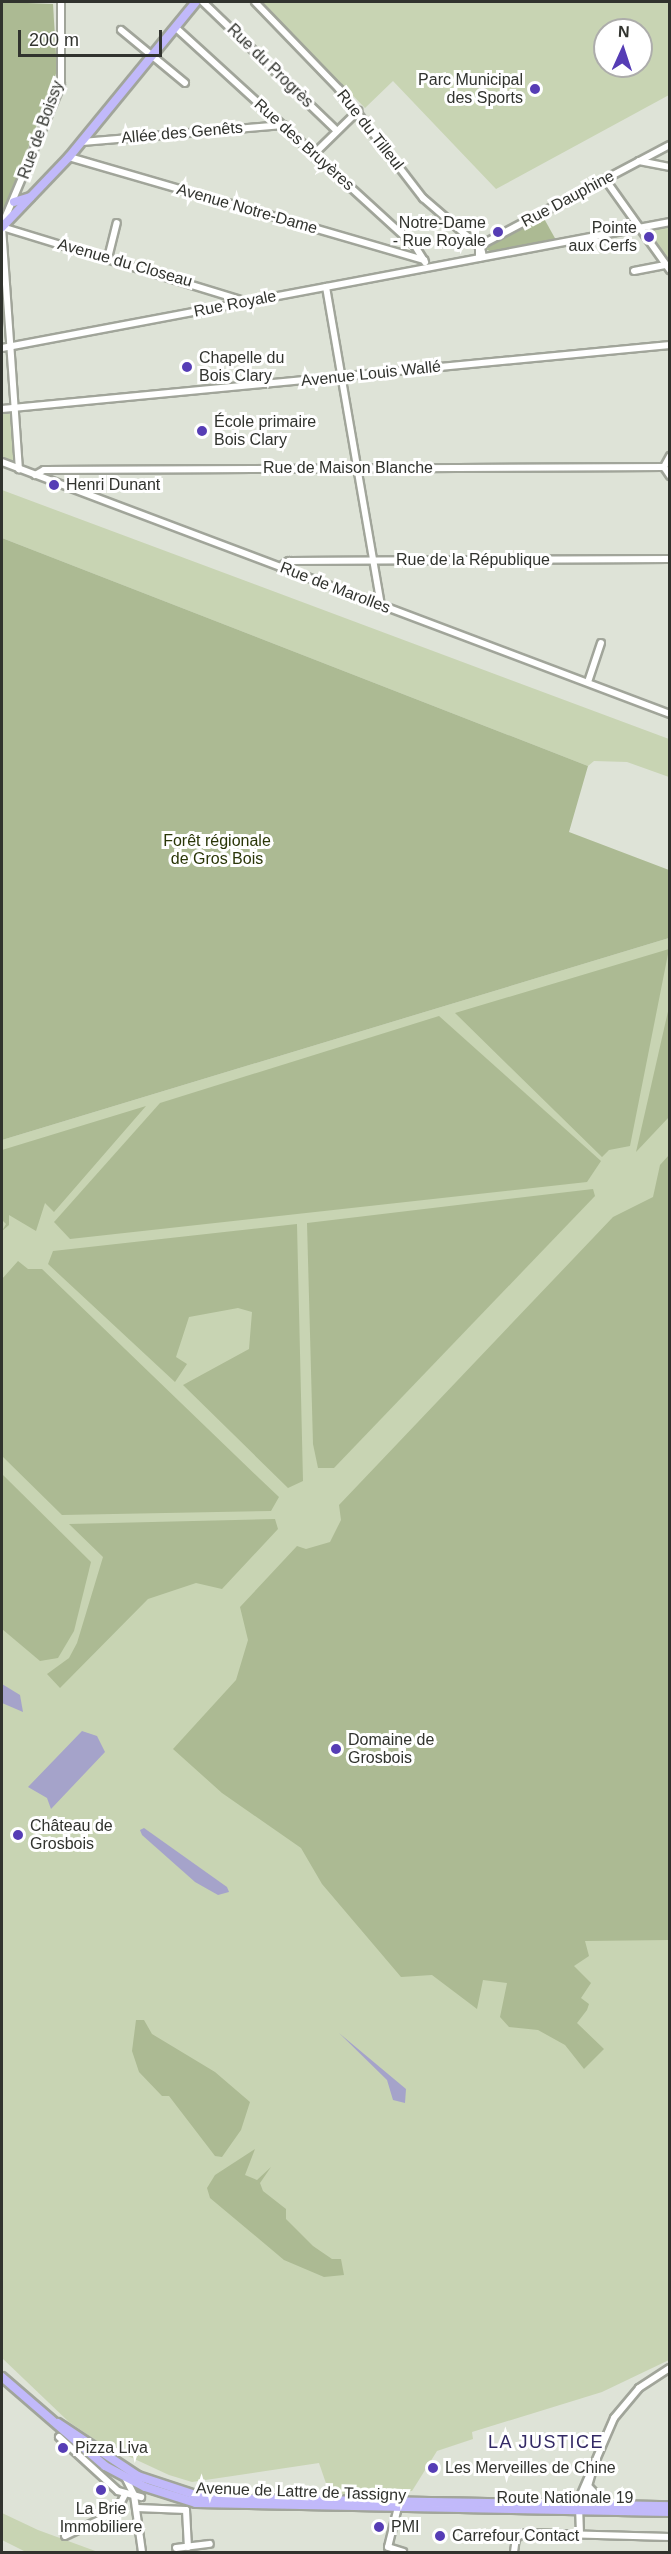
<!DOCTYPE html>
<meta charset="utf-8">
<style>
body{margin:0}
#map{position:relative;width:671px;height:2554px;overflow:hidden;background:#dee3d7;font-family:Arial,sans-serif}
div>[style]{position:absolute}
.green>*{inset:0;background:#c8d4b3}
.forest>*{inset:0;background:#acba93}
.water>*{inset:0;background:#a5a3ca}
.roads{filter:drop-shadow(2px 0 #a1a59a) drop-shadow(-2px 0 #a1a59a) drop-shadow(0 2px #a1a59a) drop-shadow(0 -2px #a1a59a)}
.minor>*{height:6px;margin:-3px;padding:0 3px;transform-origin:3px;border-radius:3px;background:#fff}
.major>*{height:8px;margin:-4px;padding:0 4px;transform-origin:4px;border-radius:4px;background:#c1b9fa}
.dots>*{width:16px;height:16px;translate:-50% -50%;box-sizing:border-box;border:3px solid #fff;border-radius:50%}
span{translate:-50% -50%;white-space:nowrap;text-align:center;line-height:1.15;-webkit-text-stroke:6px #fff;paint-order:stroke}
.street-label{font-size:16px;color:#31332e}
.poi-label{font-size:16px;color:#31332e}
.right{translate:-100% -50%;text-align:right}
.left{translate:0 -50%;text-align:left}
.park-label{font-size:16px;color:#2a3607}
.neighbourhood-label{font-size:18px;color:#322964;letter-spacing:1.5px}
.frame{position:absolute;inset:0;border:3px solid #31332e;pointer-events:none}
.north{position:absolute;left:593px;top:18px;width:60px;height:60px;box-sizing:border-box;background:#fff;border:2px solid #adadab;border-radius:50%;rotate:3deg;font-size:16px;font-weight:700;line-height:24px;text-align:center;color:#31332e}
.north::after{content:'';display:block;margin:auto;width:21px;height:27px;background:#563db5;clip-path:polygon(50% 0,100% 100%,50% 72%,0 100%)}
.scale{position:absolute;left:18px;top:30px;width:144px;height:27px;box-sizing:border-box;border:3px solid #31332e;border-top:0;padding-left:8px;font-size:18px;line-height:21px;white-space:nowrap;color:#31332e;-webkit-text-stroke:4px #fff;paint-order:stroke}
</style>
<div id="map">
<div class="green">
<div style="clip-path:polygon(evenodd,262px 2px,669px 2px,669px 95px,496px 189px,393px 81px,365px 108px,262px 2px,605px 30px,641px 30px,641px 66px,605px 66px,605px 30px)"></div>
<div style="clip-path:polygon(669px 224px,669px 262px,648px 228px)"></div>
<div style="clip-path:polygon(2px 414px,14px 414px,13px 464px,2px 459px)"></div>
<div style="clip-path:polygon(2px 490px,669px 739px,669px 777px,627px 762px,594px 761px,588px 766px,2px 538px)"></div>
<div style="clip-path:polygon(669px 938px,669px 2360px,602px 2392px,472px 2432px,473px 2439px,437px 2451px,412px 2491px,330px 2495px,319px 2463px,192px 2482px,169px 2475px,100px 2443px,69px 2422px,2px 2358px,2px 1140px)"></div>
<div style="clip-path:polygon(2px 2513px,38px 2530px,98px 2552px,26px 2552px,2px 2540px)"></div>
</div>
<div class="forest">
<div style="clip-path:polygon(2px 2px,53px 4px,57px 71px,2px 218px)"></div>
<div style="clip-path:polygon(542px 215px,556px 240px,492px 252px,485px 249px)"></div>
<div style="clip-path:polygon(2px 538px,588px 766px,569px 832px,669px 870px,669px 938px,2px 1140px)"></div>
<div style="clip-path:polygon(669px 949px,630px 1146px,609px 1150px,602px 1157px,455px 1013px)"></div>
<div style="clip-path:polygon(669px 1007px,669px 1117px,636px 1152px)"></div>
<div style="clip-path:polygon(439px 1016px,601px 1161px,587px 1182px,70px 1239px,54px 1222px,160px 1103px)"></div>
<div style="clip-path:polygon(146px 1106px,54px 1212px,45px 1203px,36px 1231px,9px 1215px,9px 1225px,2px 1231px,6px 1224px,2px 1220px,2px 1150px)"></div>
<div style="clip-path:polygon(669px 1155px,669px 1940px,585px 1941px,589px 1956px,574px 1966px,591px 1983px,581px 1998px,589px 2004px,587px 2010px,577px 2023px,604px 2049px,584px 2069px,565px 2045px,538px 2030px,509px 2027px,500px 2017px,507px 1983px,483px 1980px,477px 2009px,432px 1975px,401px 1977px,322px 1884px,301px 1848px,222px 1793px,173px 1749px,236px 1680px,248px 1640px,240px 1607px,297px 1546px,306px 1549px,330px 1542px,341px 1520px,339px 1505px,613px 1217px,653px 1197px,660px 1165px)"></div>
<div style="clip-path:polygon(593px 1189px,595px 1196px,334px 1468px,318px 1468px,313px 1444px,307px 1223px)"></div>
<div style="clip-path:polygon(297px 1224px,303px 1481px,288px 1488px,183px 1385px,249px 1349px,252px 1312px,238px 1308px,189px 1317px,176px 1357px,187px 1364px,175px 1382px,48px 1264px,53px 1251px)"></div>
<div style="clip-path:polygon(18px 1261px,28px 1269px,42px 1269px,260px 1479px,279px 1497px,271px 1511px,62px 1515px,2px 1456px,2px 1279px)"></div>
<div style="clip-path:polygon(2px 1474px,91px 1562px,74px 1631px,58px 1658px,40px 1661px,2px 1629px)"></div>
<div style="clip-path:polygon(275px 1519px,278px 1529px,222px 1589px,196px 1583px,148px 1599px,60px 1688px,47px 1674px,69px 1658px,77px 1643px,103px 1557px,69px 1524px)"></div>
<div style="clip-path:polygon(136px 2020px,144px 2020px,152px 2034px,215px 2072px,250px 2102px,241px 2130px,222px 2157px,215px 2156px,169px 2096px,162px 2096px,139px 2072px,132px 2051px)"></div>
<div style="clip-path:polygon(255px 2149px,245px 2175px,257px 2180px,271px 2167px,260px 2183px,263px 2191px,286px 2209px,286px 2219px,313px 2246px,332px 2259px,341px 2259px,344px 2275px,324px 2277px,284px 2260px,210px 2198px,207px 2188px,215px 2175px)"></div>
</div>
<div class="water">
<div style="clip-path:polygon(2px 1684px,20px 1695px,23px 1712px,2px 1703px)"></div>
<div style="clip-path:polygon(82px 1731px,97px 1736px,105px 1752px,51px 1809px,47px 1798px,28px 1787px)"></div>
<div style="clip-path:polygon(144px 1828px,227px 1887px,229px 1892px,218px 1895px,195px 1882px,142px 1835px,140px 1830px)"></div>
<div style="clip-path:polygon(339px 2033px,406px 2089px,405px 2103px,393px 2100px,387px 2080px)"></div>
</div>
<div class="roads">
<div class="minor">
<div style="left:203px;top:2px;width:186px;rotate:43.9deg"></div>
<div style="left:255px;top:2px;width:121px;rotate:46deg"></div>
<div style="left:339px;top:89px;width:138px;rotate:52.4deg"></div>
<div style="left:423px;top:198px;width:77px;rotate:40.8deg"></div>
<div style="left:481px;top:248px;width:9px;rotate:77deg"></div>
<div style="left:175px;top:27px;width:325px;rotate:42.4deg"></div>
<div style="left:415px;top:246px;width:19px;rotate:58deg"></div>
<div style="left:121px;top:30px;width:83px;rotate:39.6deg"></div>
<div style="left:82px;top:142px;width:202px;rotate:-4.8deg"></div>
<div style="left:314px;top:154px;width:62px;rotate:-44.3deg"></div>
<div style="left:69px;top:157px;width:370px;rotate:16.2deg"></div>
<div style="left:639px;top:161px;width:32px;rotate:11deg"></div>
<div style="left:605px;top:179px;width:112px;rotate:54.5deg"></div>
<div style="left:3px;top:223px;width:150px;rotate:-67.2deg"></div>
<div style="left:61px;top:85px;width:83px;rotate:-90deg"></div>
<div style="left:2px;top:227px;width:256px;rotate:17deg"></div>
<div style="left:2px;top:227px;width:243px;rotate:86deg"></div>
<div style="left:108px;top:258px;width:36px;rotate:-76deg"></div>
<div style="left:479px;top:258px;width:12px;rotate:-90deg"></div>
<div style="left:479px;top:246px;width:216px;rotate:-27.9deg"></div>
<div style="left:634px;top:271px;width:33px;rotate:-11deg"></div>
<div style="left:326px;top:287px;width:324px;rotate:80.2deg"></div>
<div style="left:2px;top:348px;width:680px;rotate:-10.68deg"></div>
<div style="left:2px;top:409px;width:671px;rotate:-5.47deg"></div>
<div style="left:670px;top:456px;width:13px;rotate:119deg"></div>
<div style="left:664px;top:467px;width:11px;rotate:56deg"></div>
<div style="left:2px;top:462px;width:714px;rotate:20.67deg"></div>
<div style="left:35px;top:475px;width:10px;rotate:-29deg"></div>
<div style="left:44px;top:470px;width:620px;rotate:-0.28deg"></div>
<div style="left:280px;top:567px;width:11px;rotate:-34deg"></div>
<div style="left:289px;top:561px;width:381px;rotate:-0.3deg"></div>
<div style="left:588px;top:682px;width:41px;rotate:-71.6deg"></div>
<div style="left:59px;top:2437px;width:80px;rotate:42.5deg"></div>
<div style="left:118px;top:2491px;width:24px;rotate:15deg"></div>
<div style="left:126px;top:2479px;width:18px;rotate:63deg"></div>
<div style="left:134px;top:2495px;width:58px;rotate:82deg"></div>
<div style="left:590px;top:2488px;width:23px;rotate:47deg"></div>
<div style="left:399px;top:2503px;width:45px;rotate:104deg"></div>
<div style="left:388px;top:2547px;width:16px;rotate:18deg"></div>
<div style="left:582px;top:2507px;width:37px;rotate:-74deg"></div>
<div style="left:137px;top:2508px;width:49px;rotate:2.3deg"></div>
<div style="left:186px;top:2510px;width:37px;rotate:87deg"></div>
<div style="left:580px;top:2534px;width:35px;rotate:-92deg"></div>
<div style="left:579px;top:2499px;width:88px;rotate:-66.6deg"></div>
<div style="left:614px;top:2418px;width:39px;rotate:-50deg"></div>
<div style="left:639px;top:2388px;width:37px;rotate:-33deg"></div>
<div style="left:65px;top:2536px;width:56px;rotate:-25.2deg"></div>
<div style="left:116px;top:2512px;width:20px;rotate:-63deg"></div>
<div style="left:176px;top:2548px;width:34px;rotate:-7deg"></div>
<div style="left:514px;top:2552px;width:14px;rotate:-82deg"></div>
<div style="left:516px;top:2538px;width:9px;rotate:-32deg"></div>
<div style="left:524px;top:2533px;width:146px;rotate:1.6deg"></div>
</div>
<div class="major">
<div style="left:14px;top:202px;width:17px;rotate:-17deg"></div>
<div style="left:2px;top:227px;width:97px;rotate:-46.3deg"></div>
<div style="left:69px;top:157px;width:200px;rotate:-50.7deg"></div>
<div style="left:2px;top:2377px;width:136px;rotate:40.8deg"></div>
<div style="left:105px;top:2466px;width:45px;rotate:27.7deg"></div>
<div style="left:145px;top:2487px;width:53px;rotate:17.4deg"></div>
<div style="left:196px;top:2503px;width:474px;rotate:1.1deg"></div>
<div style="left:58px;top:2423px;width:96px;rotate:33.5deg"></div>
<div style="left:138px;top:2476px;width:71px;rotate:18.2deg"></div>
<div style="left:205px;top:2498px;width:465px;rotate:1deg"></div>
</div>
</div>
<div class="dots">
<div style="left:535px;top:89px;background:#563db5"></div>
<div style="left:498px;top:232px;background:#563db5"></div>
<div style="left:649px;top:237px;background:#563db5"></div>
<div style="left:187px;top:367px;background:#563db5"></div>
<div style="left:202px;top:431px;background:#563db5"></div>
<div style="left:54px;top:485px;background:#563db5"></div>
<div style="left:336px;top:1749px;background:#563db5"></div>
<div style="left:18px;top:1835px;background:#563db5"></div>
<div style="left:63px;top:2448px;background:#563db5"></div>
<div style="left:433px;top:2468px;background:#563db5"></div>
<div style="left:101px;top:2490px;background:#563db5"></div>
<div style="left:379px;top:2527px;background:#563db5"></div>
<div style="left:440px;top:2536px;background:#563db5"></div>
</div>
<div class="street-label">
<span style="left:270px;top:66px;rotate:44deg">Rue du Progrès</span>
<span style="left:41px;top:130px;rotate:-70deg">Rue de Boissy</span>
<span style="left:370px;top:130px;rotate:52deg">Rue du Tilleul</span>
<span style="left:182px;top:133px;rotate:-5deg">Allée des Genêts</span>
<span style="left:304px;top:145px;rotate:42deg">Rue des Bruyères</span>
<span style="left:568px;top:199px;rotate:-28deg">Rue Dauphine</span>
<span style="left:247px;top:209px;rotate:16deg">Avenue Notre-Dame</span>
<span style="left:125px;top:263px;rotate:16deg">Avenue du Closeau</span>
<span style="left:235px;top:304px;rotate:-11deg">Rue Royale</span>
<span style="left:371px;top:374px;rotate:-6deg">Avenue Louis Wallé</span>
<span style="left:348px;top:468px">Rue de Maison Blanche</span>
<span style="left:473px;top:560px">Rue de la République</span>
<span style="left:335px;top:588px;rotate:21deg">Rue de Marolles</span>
<span style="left:301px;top:2492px;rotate:2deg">Avenue de Lattre de Tassigny</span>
<span style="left:565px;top:2498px">Route Nationale 19</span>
</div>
<div class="poi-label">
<span class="right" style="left:523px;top:89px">Parc Municipal<br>des Sports</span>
<span class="right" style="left:486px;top:232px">Notre-Dame<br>- Rue Royale</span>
<span class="right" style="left:637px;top:237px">Pointe<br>aux Cerfs</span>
<span class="left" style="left:199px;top:367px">Chapelle du<br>Bois Clary</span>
<span class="left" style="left:214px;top:431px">École primaire<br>Bois Clary</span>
<span class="left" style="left:66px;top:485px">Henri Dunant</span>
<span class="left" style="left:348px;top:1749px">Domaine de<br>Grosbois</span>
<span class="left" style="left:30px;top:1835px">Château de<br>Grosbois</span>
<span class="left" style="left:75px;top:2448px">Pizza Liva</span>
<span class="left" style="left:445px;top:2468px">Les Merveilles de Chine</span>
<span style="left:101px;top:2518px">La Brie<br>Immobiliere</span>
<span class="left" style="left:391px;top:2527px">PMI</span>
<span class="left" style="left:452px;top:2536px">Carrefour Contact</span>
</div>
<div class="park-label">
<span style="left:217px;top:850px">Forêt régionale<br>de Gros Bois</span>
</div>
<div class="neighbourhood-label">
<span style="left:546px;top:2442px">LA JUSTICE</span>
</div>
<div class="frame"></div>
<div class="north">N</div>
<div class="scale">200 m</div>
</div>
